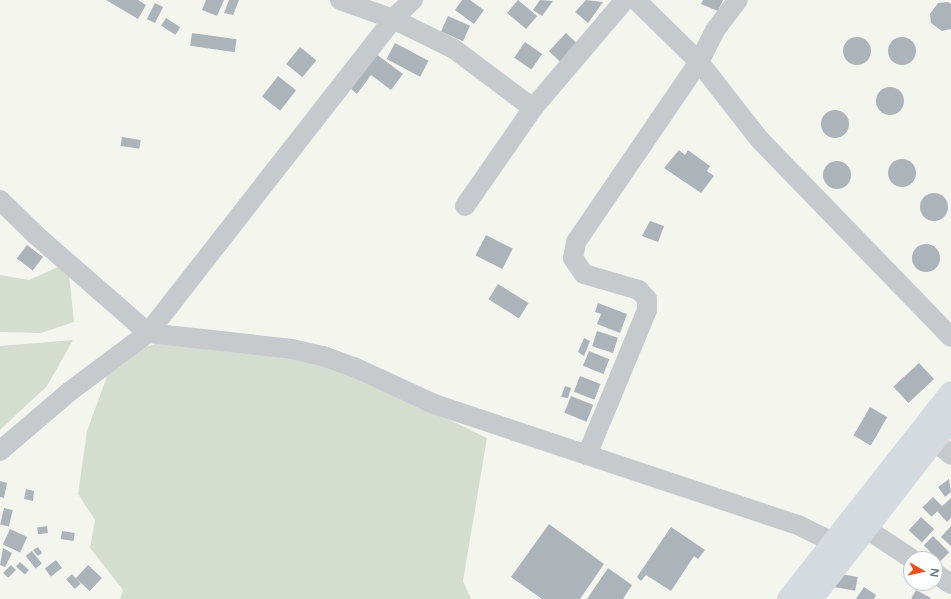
<!DOCTYPE html>
<style>
body{margin:0}
#map{position:relative;width:951px;height:599px;overflow:hidden;background:#f5f5f0;font-family:"Varela Round",sans-serif}
div>[style]{position:absolute}
.green>*{inset:0;background:#d5ddd1}
.building>*{inset:0;background:#acb4ba;transform-origin:0 0}
.round{border-radius:50%}
.minor>*{height:20px;margin:-10px;padding:0 10px;transform-origin:10px;border-radius:10px;background:#c7cacd}
.major>*{height:22px;margin:-11px;padding:0 11px;transform-origin:11px;border-radius:11px;background:#d5dadf}
span{translate:-50% -50%;white-space:nowrap;text-align:center;line-height:1.15;-webkit-text-stroke:4px #fff;paint-order:stroke}
.north{position:absolute;left:903px;top:551px;width:40px;height:40px;box-sizing:border-box;background:#fff;border:1px solid #c0c7ce;border-radius:50%;rotate:98deg;font-size:11px;font-weight:700;line-height:16px;text-align:center;color:#617485}
.north::after{content:'';display:block;margin:auto;width:14px;height:18px;background:#f54d11;clip-path:polygon(50% 0,100% 100%,50% 72%,0 100%)}
</style>
<div id="map">
<div class="green">
<div style="clip-path:polygon(58px 267px,69px 273px,74px 322px,41px 333px,0 332px,0 275px,29px 280px)"></div>
<div style="clip-path:polygon(171px 339px,314px 345px,417px 404px,487px 438px,463px 581px,471px 599px,120px 599px,123px 590px,90px 548px,95px 520px,78px 494px,87px 431px,109px 371px,136px 350px)"></div>
<div style="clip-path:polygon(73px 340px,47px 386px,0 430px,0 346px)"></div>
</div>
<div class="building">
<div style="clip-path:polygon(106px 0,138px 0,146px 5px,138px 19px)"></div>
<div style="clip-path:polygon(206px 0,224px 0,217px 16px,202px 10px)"></div>
<div style="clip-path:polygon(229px 0,239px 0,233px 15px,224px 13px)"></div>
<div style="clip-path:polygon(462px 0,470px 0,484px 10px,474px 24px,455px 10px)"></div>
<div style="left:518px;top:0;width:25px;height:17px;rotate:40deg"></div>
<div style="clip-path:polygon(540px 0,553px 1px,542px 16px,533px 10px)"></div>
<div style="clip-path:polygon(586px 0,603px 2px,588px 23px,575px 12px)"></div>
<div style="clip-path:polygon(703px 0,723px 0,718px 11px,701px 4px)"></div>
<div style="clip-path:polygon(948px 2px,951px 4px,951px 29px,942px 31px,931px 23px,930px 14px,938px 3px)"></div>
<div style="left:155px;top:3px;width:9px;height:18px;rotate:27deg"></div>
<div style="left:448px;top:16px;width:24px;height:17px;rotate:24deg"></div>
<div style="left:166px;top:18px;width:17px;height:9px;rotate:33deg"></div>
<div style="left:192px;top:33px;width:45px;height:13px;rotate:8deg"></div>
<div style="left:566px;top:33px;width:16px;height:25px;rotate:43deg"></div>
<div class="round" style="left:843px;top:37px;width:28px;height:28px"></div>
<div class="round" style="left:888px;top:37px;width:28px;height:28px"></div>
<div style="left:525px;top:42px;width:21px;height:19px;rotate:35deg"></div>
<div style="left:395px;top:43px;width:38px;height:18px;rotate:28deg"></div>
<div style="left:300px;top:47px;width:21px;height:22px;rotate:39deg"></div>
<div style="clip-path:polygon(376px 54px,403px 74px,391px 90px,371px 75px,357px 94px,351px 89px)"></div>
<div style="left:278px;top:76px;width:23px;height:26px;rotate:38deg"></div>
<div class="round" style="left:876px;top:87px;width:28px;height:28px"></div>
<div class="round" style="left:821px;top:110px;width:28px;height:28px"></div>
<div style="left:122px;top:137px;width:19px;height:9px;rotate:9deg"></div>
<div style="clip-path:polygon(679px 150px,685px 155px,688px 150px,710px 166px,707px 171px,714px 176px,701px 193px,664px 168px)"></div>
<div class="round" style="left:888px;top:159px;width:28px;height:28px"></div>
<div class="round" style="left:823px;top:161px;width:28px;height:28px"></div>
<div class="round" style="left:920px;top:193px;width:28px;height:28px"></div>
<div style="clip-path:polygon(650px 221px,664px 226px,658px 242px,642px 236px)"></div>
<div style="left:486px;top:235px;width:30px;height:23px;rotate:27deg"></div>
<div class="round" style="left:912px;top:244px;width:28px;height:28px"></div>
<div style="left:27px;top:245px;width:20px;height:17px;rotate:37deg"></div>
<div style="left:498px;top:284px;width:36px;height:18px;rotate:32deg"></div>
<div style="clip-path:polygon(598px 303px,627px 314px,620px 333px,597px 324px,601px 314px,595px 312px)"></div>
<div style="left:597px;top:331px;width:22px;height:16px;rotate:18deg"></div>
<div style="clip-path:polygon(584px 338px,590px 341px,584px 356px,578px 352px)"></div>
<div style="left:589px;top:351px;width:22px;height:16px;rotate:22deg"></div>
<div style="left:919px;top:363px;width:22px;height:35px;rotate:47deg"></div>
<div style="left:580px;top:376px;width:22px;height:17px;rotate:21deg"></div>
<div style="clip-path:polygon(565px 386px,571px 388px,568px 398px,561px 397px)"></div>
<div style="left:571px;top:396px;width:24px;height:18px;rotate:22deg"></div>
<div style="left:870px;top:407px;width:20px;height:33px;rotate:30deg"></div>
<div style="clip-path:polygon(949px 479px,951px 492px,945px 497px,938px 487px)"></div>
<div style="clip-path:polygon(0 481px,7px 483px,4px 498px,0 497px)"></div>
<div style="clip-path:polygon(26px 489px,34px 491px,33px 501px,24px 499px)"></div>
<div style="left:933px;top:497px;width:13px;height:15px;rotate:45deg"></div>
<div style="clip-path:polygon(951px 498px,951px 518px,947px 522px,937px 511px)"></div>
<div style="left:4px;top:508px;width:9px;height:17px;rotate:13deg"></div>
<div style="left:921px;top:517px;width:18px;height:18px;rotate:43deg"></div>
<div style="clip-path:polygon(549px 524px,604px 564px,580px 599px,542px 599px,511px 577px)"></div>
<div style="left:47px;top:526px;width:7px;height:10px;rotate:82deg"></div>
<div style="clip-path:polygon(951px 526px,951px 546px,941px 537px)"></div>
<div style="clip-path:polygon(671px 527px,705px 550px,698px 559px,694px 556px,671px 591px,646px 575px,641px 581px,637px 577px)"></div>
<div style="left:10px;top:529px;width:19px;height:17px;rotate:25deg"></div>
<div style="left:62px;top:531px;width:13px;height:8px;rotate:9deg"></div>
<div style="left:933px;top:536px;width:23px;height:13px;rotate:45deg"></div>
<div style="clip-path:polygon(38px 547px,42px 553px,38px 556px,33px 550px)"></div>
<div style="clip-path:polygon(3px 548px,12px 553px,5px 567px,0 565px)"></div>
<div style="left:32px;top:551px;width:16px;height:8px;rotate:52deg"></div>
<div style="left:56px;top:560px;width:10px;height:14px;rotate:53deg"></div>
<div style="left:20px;top:562px;width:12px;height:6px;rotate:42deg"></div>
<div style="left:11px;top:565px;width:7px;height:11px;rotate:45deg"></div>
<div style="left:88px;top:565px;width:19px;height:18px;rotate:43deg"></div>
<div style="clip-path:polygon(608px 568px,632px 585px,623px 599px,587px 599px)"></div>
<div style="left:835px;top:573px;width:23px;height:14px;rotate:10deg"></div>
<div style="left:72px;top:574px;width:13px;height:8px;rotate:48deg"></div>
<div style="clip-path:polygon(864px 587px,876px 595px,874px 599px,856px 599px)"></div>
<div style="clip-path:polygon(916px 590px,931px 598px,930px 599px,911px 599px)"></div>
</div>
<div class="minor">
<div style="left:340px;top:0;width:56px;rotate:19.7deg"></div>
<div style="left:393px;top:19px;width:68px;rotate:26.2deg"></div>
<div style="left:454px;top:49px;width:99px;rotate:36.8deg"></div>
<div style="left:636px;top:0;width:88px;rotate:44.5deg"></div>
<div style="left:699px;top:62px;width:99px;rotate:52deg"></div>
<div style="left:760px;top:140px;width:274px;rotate:45.9deg"></div>
<div style="left:0;top:200px;width:52px;rotate:44.2deg"></div>
<div style="left:37px;top:236px;width:147px;rotate:41.1deg"></div>
<div style="left:148px;top:333px;width:398px;rotate:-52deg"></div>
<div style="left:393px;top:19px;width:28px;rotate:-44deg"></div>
<div style="left:465px;top:206px;width:119px;rotate:-55.2deg"></div>
<div style="left:533px;top:108px;width:142px;rotate:-49.6deg"></div>
<div style="left:934px;top:441px;width:22px;rotate:39deg"></div>
<div style="left:0;top:451px;width:91px;rotate:-40.5deg"></div>
<div style="left:69px;top:392px;width:99px;rotate:-36.8deg"></div>
<div style="left:148px;top:333px;width:145px;rotate:6.3deg"></div>
<div style="left:292px;top:349px;width:32px;rotate:13deg"></div>
<div style="left:323px;top:356px;width:33px;rotate:20deg"></div>
<div style="left:354px;top:367px;width:88px;rotate:24.8deg"></div>
<div style="left:434px;top:404px;width:386px;rotate:18.4deg"></div>
<div style="left:800px;top:526px;width:37px;rotate:26deg"></div>
<div style="left:587px;top:455px;width:157px;rotate:-67.5deg"></div>
<div style="left:647px;top:310px;width:11px;rotate:-90deg"></div>
<div style="left:647px;top:299px;width:12px;rotate:-132deg"></div>
<div style="left:639px;top:290px;width:57px;rotate:-163.8deg"></div>
<div style="left:584px;top:274px;width:19px;rotate:-125deg"></div>
<div style="left:573px;top:258px;width:16px;rotate:-79deg"></div>
<div style="left:576px;top:242px;width:218px;rotate:-55.7deg"></div>
<div style="left:699px;top:62px;width:37px;rotate:-63deg"></div>
<div style="left:716px;top:29px;width:36px;rotate:-53deg"></div>
<div style="left:853px;top:520px;width:71px;rotate:33.5deg"></div>
<div style="left:935px;top:573px;width:19px;rotate:35deg"></div>
</div>
<div class="major">
<div style="left:788px;top:599px;width:263px;rotate:-51.8deg"></div>
<div style="left:812px;top:599px;width:227px;rotate:-52.2deg"></div>
</div>
<div class="north">N</div>
</div>
